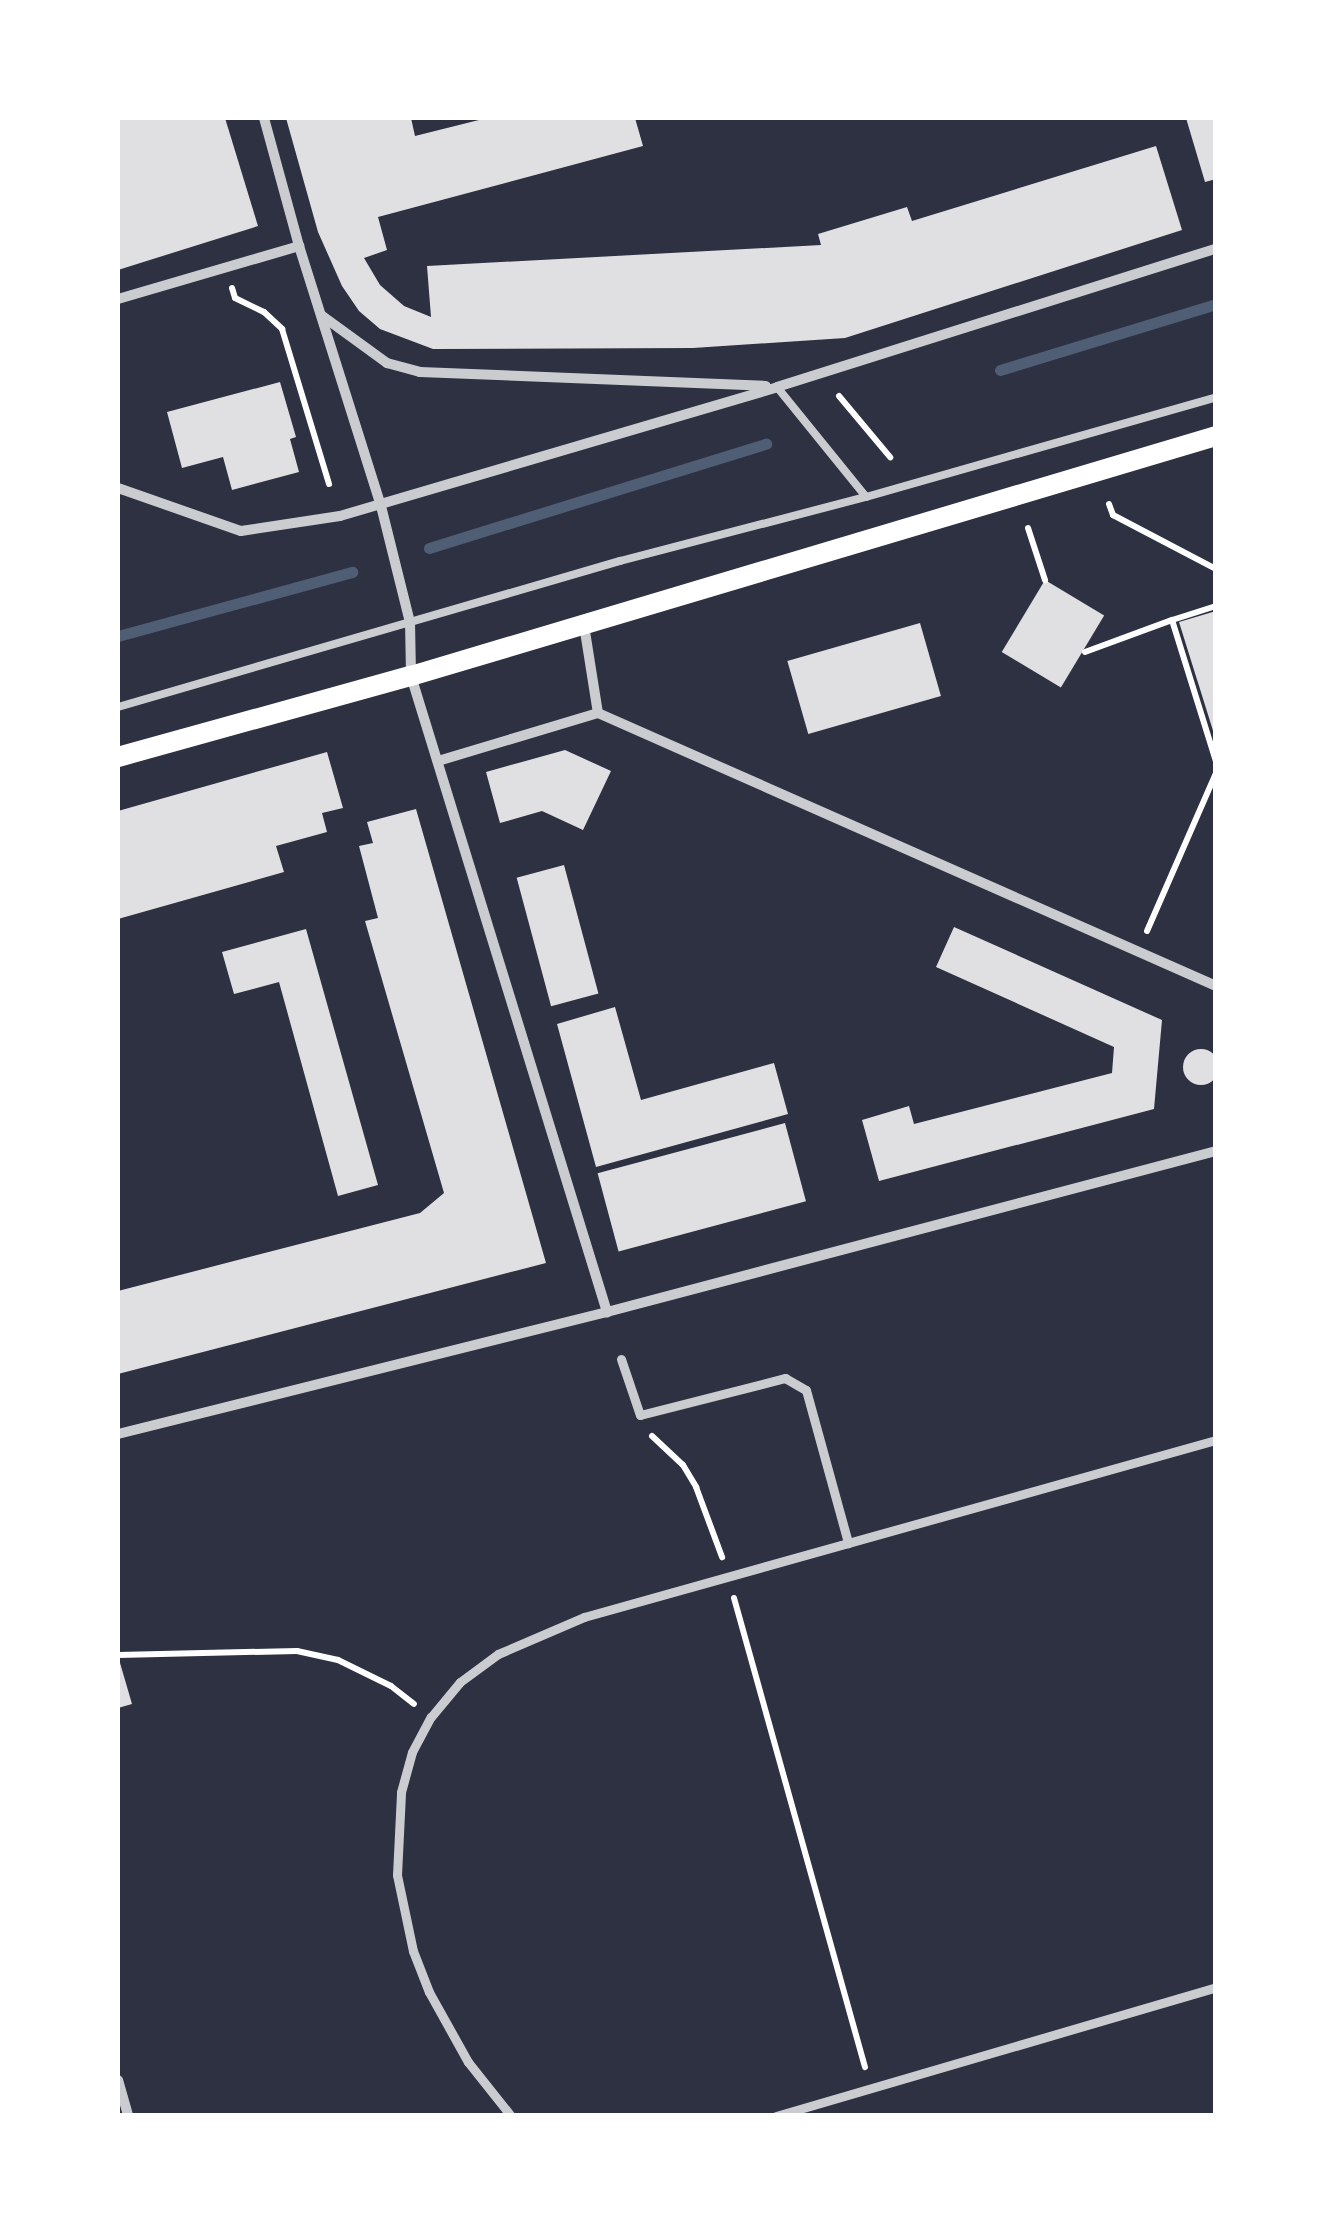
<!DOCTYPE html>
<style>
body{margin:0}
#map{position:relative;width:1333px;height:2233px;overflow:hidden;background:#2d3142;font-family:"Space Grotesk",sans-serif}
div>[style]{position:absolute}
.stream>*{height:11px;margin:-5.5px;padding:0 5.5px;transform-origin:5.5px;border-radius:5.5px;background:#4f5d75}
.building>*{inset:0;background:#e0e0e3;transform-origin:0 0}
.round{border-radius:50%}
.path>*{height:6px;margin:-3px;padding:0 3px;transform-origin:3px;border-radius:3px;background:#fff}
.service>*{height:8px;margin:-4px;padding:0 4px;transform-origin:4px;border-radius:4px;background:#caccd0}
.pedestrian>*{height:9px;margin:-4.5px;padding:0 4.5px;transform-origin:4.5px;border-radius:4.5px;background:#caccd0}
.minor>*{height:10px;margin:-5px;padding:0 5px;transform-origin:5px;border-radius:5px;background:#caccd0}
.secondary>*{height:20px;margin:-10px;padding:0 10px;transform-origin:10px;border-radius:10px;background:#fff}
span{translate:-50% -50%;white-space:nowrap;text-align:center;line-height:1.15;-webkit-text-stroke:8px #fff;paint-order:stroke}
.frame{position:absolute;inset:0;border:120px solid #fff;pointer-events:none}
</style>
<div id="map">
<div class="stream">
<div style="left:1000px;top:370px;width:226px;rotate:-17deg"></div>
<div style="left:429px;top:548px;width:353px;rotate:-17.2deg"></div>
<div style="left:118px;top:636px;width:243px;rotate:-15.3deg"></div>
</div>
<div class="building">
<div style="clip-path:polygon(118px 118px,225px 118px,258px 226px,118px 270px)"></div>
<div style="clip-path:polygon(286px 118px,411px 118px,415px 136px,487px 118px,635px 118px,643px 146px,378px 217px,387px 250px,364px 258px,380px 285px,404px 306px,431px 317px,427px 266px,821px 245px,818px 234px,907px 207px,912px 221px,1156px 146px,1182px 230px,845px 338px,693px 348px,433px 349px,380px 329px,359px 311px,342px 286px,318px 232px)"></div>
<div style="clip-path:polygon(1186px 118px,1216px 118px,1216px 179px,1205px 182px)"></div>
<div style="clip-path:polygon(280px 382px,296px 437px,290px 439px,299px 472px,232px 490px,223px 457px,182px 468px,167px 412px)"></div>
<div style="left:1045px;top:580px;width:69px;height:84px;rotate:31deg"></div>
<div style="clip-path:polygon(1216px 611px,1216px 737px,1215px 737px,1179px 622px)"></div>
<div style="left:920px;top:623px;width:76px;height:138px;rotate:74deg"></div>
<div style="clip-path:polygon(565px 750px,611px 771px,583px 830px,542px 811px,500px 823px,486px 772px)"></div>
<div style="clip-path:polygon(327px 752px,343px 808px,322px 813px,327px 832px,276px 846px,284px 872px,118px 919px,118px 811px)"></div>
<div style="clip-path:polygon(416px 809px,546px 1263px,118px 1374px,118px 1291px,420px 1213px,444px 1193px,365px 921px,378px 918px,359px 846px,373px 843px,367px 822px)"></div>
<div style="left:564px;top:865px;width:133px;height:49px;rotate:75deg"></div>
<div style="clip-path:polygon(954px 927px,1162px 1020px,1154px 1109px,879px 1181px,862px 1120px,909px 1106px,914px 1124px,1112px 1073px,1114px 1047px,936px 967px)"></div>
<div style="clip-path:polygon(306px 929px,378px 1185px,338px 1196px,279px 982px,234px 994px,222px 952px)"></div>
<div style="clip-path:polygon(615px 1007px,641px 1100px,774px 1063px,788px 1114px,596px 1167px,557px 1024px)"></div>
<div class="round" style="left:1183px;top:1049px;width:36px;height:36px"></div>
<div style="left:785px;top:1123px;width:81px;height:194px;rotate:75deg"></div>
<div style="clip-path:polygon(118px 1656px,132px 1704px,118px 1708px)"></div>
</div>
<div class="path">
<div style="left:232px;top:288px;width:10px;rotate:73deg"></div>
<div style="left:235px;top:298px;width:32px;rotate:26deg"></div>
<div style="left:264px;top:312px;width:25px;rotate:43deg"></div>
<div style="left:282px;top:329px;width:162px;rotate:73.1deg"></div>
<div style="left:839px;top:396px;width:80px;rotate:50.1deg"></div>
<div style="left:1109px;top:504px;width:12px;rotate:70deg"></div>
<div style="left:1113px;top:515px;width:116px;rotate:27.7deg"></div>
<div style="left:1028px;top:528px;width:55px;rotate:71.9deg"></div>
<div style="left:1216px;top:606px;width:46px;rotate:162.3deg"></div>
<div style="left:1172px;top:620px;width:148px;rotate:72.7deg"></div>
<div style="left:1085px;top:652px;width:93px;rotate:-20.2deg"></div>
<div style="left:1147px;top:931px;width:172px;rotate:-66.4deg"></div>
<div style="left:652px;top:1436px;width:42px;rotate:43.1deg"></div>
<div style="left:683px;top:1465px;width:26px;rotate:59deg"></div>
<div style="left:696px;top:1487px;width:75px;rotate:69.6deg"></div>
<div style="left:734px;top:1598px;width:487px;rotate:74.4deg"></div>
<div style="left:118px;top:1655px;width:179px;rotate:-1.3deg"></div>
<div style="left:297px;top:1651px;width:42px;rotate:12.4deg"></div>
<div style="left:338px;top:1660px;width:59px;rotate:26.1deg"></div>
<div style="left:391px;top:1686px;width:29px;rotate:38deg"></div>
</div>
<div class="service">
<div style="left:777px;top:387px;width:141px;rotate:51deg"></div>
<div style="left:118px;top:707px;width:523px;rotate:-16.22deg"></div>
<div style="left:620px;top:561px;width:254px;rotate:-14.6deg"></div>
<div style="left:866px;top:497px;width:364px;rotate:-15.9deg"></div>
</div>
<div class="pedestrian">
<div style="left:621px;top:1359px;width:59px;rotate:71.3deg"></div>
<div style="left:640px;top:1415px;width:150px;rotate:-14.3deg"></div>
<div style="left:785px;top:1378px;width:24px;rotate:30deg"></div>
<div style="left:806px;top:1390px;width:159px;rotate:74.6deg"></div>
<div style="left:511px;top:2116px;width:69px;rotate:-128.5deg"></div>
<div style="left:468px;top:2062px;width:80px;rotate:-119.1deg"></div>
<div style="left:429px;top:1992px;width:44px;rotate:-111.3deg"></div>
<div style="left:413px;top:1951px;width:78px;rotate:-101.9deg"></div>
<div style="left:397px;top:1875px;width:83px;rotate:-87.2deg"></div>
<div style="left:401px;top:1792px;width:41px;rotate:-74.6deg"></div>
<div style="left:412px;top:1752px;width:40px;rotate:-62deg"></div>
<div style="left:431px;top:1717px;width:45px;rotate:-50.4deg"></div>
<div style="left:460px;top:1682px;width:47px;rotate:-36.4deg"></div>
<div style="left:498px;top:1654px;width:94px;rotate:-23.3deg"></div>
<div style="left:584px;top:1617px;width:656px;rotate:-15.65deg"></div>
<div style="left:776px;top:2116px;width:459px;rotate:-16.3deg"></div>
</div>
<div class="minor">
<div style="left:264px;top:118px;width:133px;rotate:74.7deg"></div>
<div style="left:299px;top:246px;width:273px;rotate:72.5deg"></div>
<div style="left:381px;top:506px;width:120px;rotate:76deg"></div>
<div style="left:410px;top:622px;width:54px;rotate:88.9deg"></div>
<div style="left:411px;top:676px;width:666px;rotate:72.87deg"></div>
<div style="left:118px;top:299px;width:189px;rotate:-16.3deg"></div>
<div style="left:321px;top:315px;width:82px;rotate:36deg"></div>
<div style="left:387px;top:363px;width:34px;rotate:15deg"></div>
<div style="left:420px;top:372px;width:346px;rotate:2.3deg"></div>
<div style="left:118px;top:488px;width:130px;rotate:19.3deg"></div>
<div style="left:241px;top:531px;width:100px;rotate:-8.6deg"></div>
<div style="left:340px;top:516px;width:456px;rotate:-16.4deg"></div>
<div style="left:777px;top:387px;width:460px;rotate:-17.5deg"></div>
<div style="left:584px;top:625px;width:89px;rotate:81deg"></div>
<div style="left:438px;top:761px;width:167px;rotate:-16.7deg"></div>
<div style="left:598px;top:713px;width:676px;rotate:23.83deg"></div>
<div style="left:118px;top:1434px;width:504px;rotate:-14.01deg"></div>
<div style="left:607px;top:1312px;width:630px;rotate:-14.81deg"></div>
<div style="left:118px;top:2080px;width:37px;rotate:74deg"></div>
</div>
<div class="secondary">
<div style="left:118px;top:757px;width:304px;rotate:-15.5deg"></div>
<div style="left:411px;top:676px;width:840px;rotate:-16.6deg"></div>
</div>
<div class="frame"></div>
</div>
